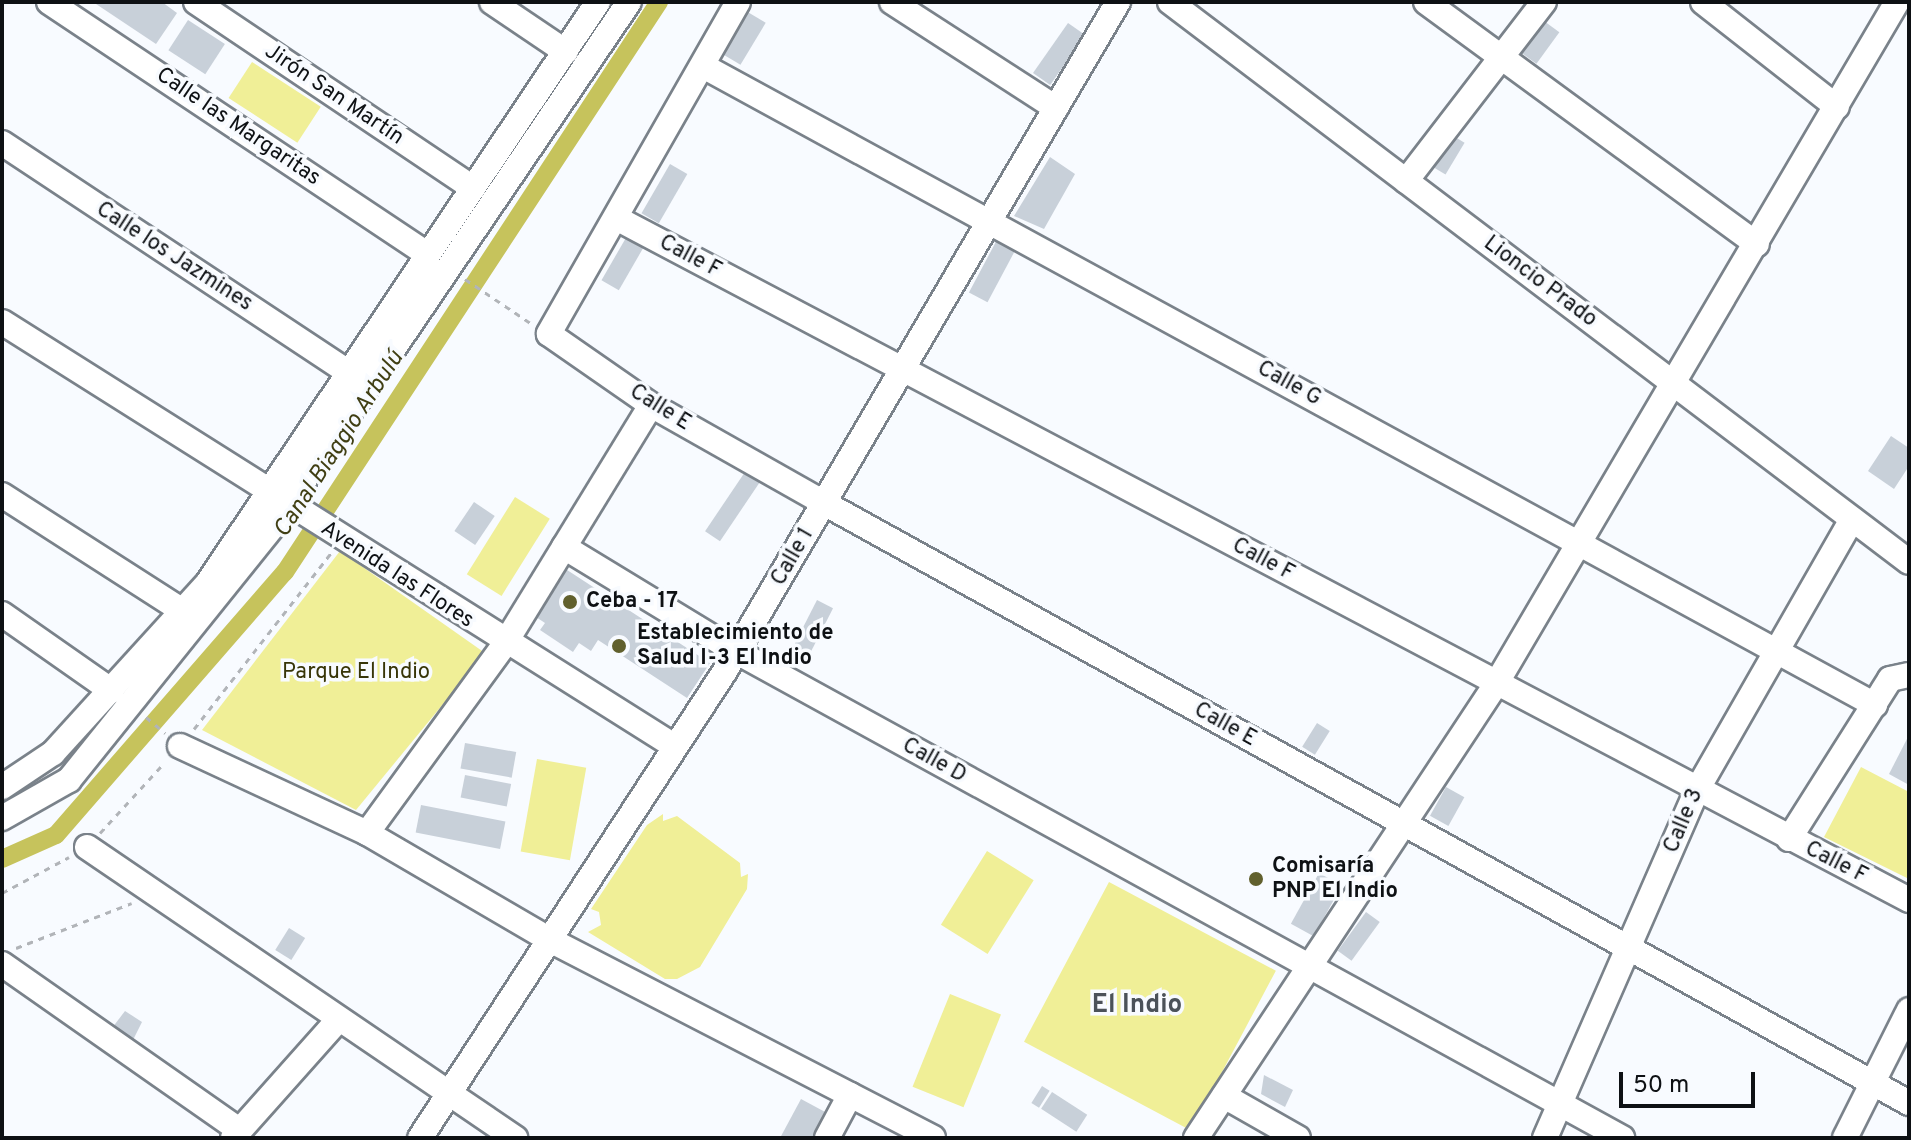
<!DOCTYPE html>
<meta charset="utf-8">
<style>
body{margin:0}
#map{position:relative;width:1911px;height:1140px;overflow:hidden;background:#f8fbff;font-family:Overpass,sans-serif}
div>[style]{position:absolute}
.green>*{inset:0;background:#f0ef97;transform-origin:0 0}
.canal>*{height:18px;margin:-9px;padding:0 9px;transform-origin:9px;border-radius:9px;background:#c6c35c}
.building>*{inset:0;background:#c8d0d9;transform-origin:0 0}
.path>*{height:3px;margin-top:-1.5px;transform-origin:0;background:repeating-linear-gradient(90deg,#b1b4b8 0 6px,transparent 0 12px)}
.roads{filter:drop-shadow(2px 0 #7a828a) drop-shadow(-2px 0 #7a828a) drop-shadow(0 2px #7a828a) drop-shadow(0 -2px #7a828a)}
.minor>*{height:24px;margin:-12px;padding:0 12px;transform-origin:12px;border-radius:12px;background:#fff}
.dots>*{width:22px;height:22px;translate:-50% -50%;box-sizing:border-box;border:4px solid #f8fbff;border-radius:50%}
span{translate:-50% -50%;white-space:nowrap;text-align:center;line-height:1.15;-webkit-text-stroke:7px #f8fbff;paint-order:stroke}
.street-label{font-size:22px;color:#0e1114}
.poi-label{font-size:22px;color:#0e1114;font-weight:700}
.left{translate:0 -50%;text-align:left}
.park-label{font-size:22px;color:#373508}
.water-label{font-size:24px;color:#403f14;font-style:italic}
.quarter-label{font-size:26px;color:#4b5259;font-weight:700}
.frame{position:absolute;inset:0;border:4px solid #0e1114;pointer-events:none}
.scale{position:absolute;left:1619px;top:1072px;width:136px;height:36px;box-sizing:border-box;border:4px solid #0e1114;border-top:0;padding-left:10px;font-size:24px;line-height:28px;white-space:nowrap;color:#0e1114;-webkit-text-stroke:6px #f8fbff;paint-order:stroke}
</style>
<div id="map">
<div class="green">
<div style="left:252px;top:62px;width:82px;height:43px;rotate:33deg"></div>
<div style="left:515px;top:497px;width:41px;height:91px;rotate:32deg"></div>
<div style="clip-path:polygon(340px 551px,485px 653px,356px 810px,202px 730px)"></div>
<div style="left:537px;top:759px;width:50px;height:94px;rotate:10deg"></div>
<div style="clip-path:polygon(1861px 767px,1909px 792px,1909px 879px,1824px 837px)"></div>
<div style="clip-path:polygon(663px 814px,663px 821px,677px 816px,740px 863px,741px 877px,748px 874px,747px 889px,700px 967px,677px 979px,665px 979px,588px 932px,601px 925px,599px 912px,591px 909px,647px 825px)"></div>
<div style="left:987px;top:851px;width:55px;height:87px;rotate:32deg"></div>
<div style="left:1109px;top:882px;width:189px;height:181px;rotate:28deg"></div>
<div style="left:950px;top:994px;width:55px;height:100px;rotate:22deg"></div>
</div>
<div class="canal">
<div style="left:2px;top:859px;width:59px;rotate:-24deg"></div>
<div style="left:56px;top:835px;width:349px;rotate:-49deg"></div>
<div style="left:285px;top:572px;width:682px;rotate:-56.73deg"></div>
</div>
<div class="building">
<div style="clip-path:polygon(93px 2px,162px 2px,177px 13px,156px 44px)"></div>
<div style="left:746px;top:11px;width:23px;height:49px;rotate:31deg"></div>
<div style="left:188px;top:20px;width:44px;height:36px;rotate:33deg"></div>
<div style="left:1544px;top:21px;width:19px;height:39px;rotate:36deg"></div>
<div style="left:1068px;top:23px;width:21px;height:61px;rotate:35deg"></div>
<div style="left:1450px;top:134px;width:17px;height:37px;rotate:31deg"></div>
<div style="clip-path:polygon(1050px 157px,1075px 174px,1044px 229px,1014px 216px)"></div>
<div style="left:670px;top:164px;width:20px;height:57px;rotate:30deg"></div>
<div style="left:627px;top:236px;width:20px;height:51px;rotate:30deg"></div>
<div style="left:999px;top:236px;width:21px;height:64px;rotate:28deg"></div>
<div style="clip-path:polygon(1891px 436px,1909px 448px,1909px 466px,1894px 489px,1868px 471px)"></div>
<div style="left:747px;top:469px;width:18px;height:75px;rotate:34deg"></div>
<div style="left:474px;top:502px;width:25px;height:35px;rotate:34deg"></div>
<div style="clip-path:polygon(564px 568px,710px 663px,687px 698px,598px 640px,591px 651px,579px 643px,573px 652px,540px 630px,545px 623px,533px 615px)"></div>
<div style="left:817px;top:600px;width:18px;height:55px;rotate:27deg"></div>
<div style="left:1317px;top:723px;width:15px;height:28px;rotate:32deg"></div>
<div style="clip-path:polygon(1909px 735px,1909px 785px,1889px 774px)"></div>
<div style="left:465px;top:743px;width:52px;height:26px;rotate:10deg"></div>
<div style="left:465px;top:775px;width:47px;height:23px;rotate:11deg"></div>
<div style="left:1446px;top:787px;width:21px;height:33px;rotate:29deg"></div>
<div style="left:421px;top:805px;width:86px;height:28px;rotate:11deg"></div>
<div style="left:1319px;top:873px;width:26px;height:58px;rotate:29deg"></div>
<div style="left:1366px;top:912px;width:17px;height:48px;rotate:36deg"></div>
<div style="left:289px;top:928px;width:19px;height:26px;rotate:32deg"></div>
<div style="clip-path:polygon(125px 1011px,142px 1022px,131px 1044px,109px 1032px)"></div>
<div style="clip-path:polygon(1264px 1075px,1293px 1090px,1285px 1107px,1261px 1094px)"></div>
<div style="left:1042px;top:1086px;width:9px;height:20px;rotate:32deg"></div>
<div style="left:1052px;top:1092px;width:42px;height:20px;rotate:33deg"></div>
<div style="clip-path:polygon(801px 1099px,827px 1113px,813px 1138px,780px 1138px)"></div>
</div>
<div class="path">
<div style="left:465px;top:279px;width:81px;rotate:33.9deg"></div>
<div style="left:146px;top:717px;width:25px;rotate:40deg"></div>
<div style="left:194px;top:729px;width:224px;rotate:-52.1deg"></div>
<div style="left:100px;top:833px;width:96px;rotate:-47.5deg"></div>
<div style="left:2px;top:893px;width:76px;rotate:-28.2deg"></div>
<div style="left:16px;top:948px;width:124px;rotate:-21.2deg"></div>
</div>
<div class="roads">
<div class="minor">
<div style="left:49px;top:2px;width:453px;rotate:33.7deg"></div>
<div style="left:196px;top:2px;width:334px;rotate:33.9deg"></div>
<div style="left:492px;top:2px;width:89px;rotate:34deg"></div>
<div style="left:738px;top:2px;width:382px;rotate:119.7deg"></div>
<div style="left:549px;top:334px;width:124px;rotate:34.8deg"></div>
<div style="left:651px;top:405px;width:199px;rotate:29.5deg"></div>
<div style="left:824px;top:503px;width:1240px;rotate:28.94deg"></div>
<div style="left:892px;top:2px;width:195px;rotate:32.9deg"></div>
<div style="left:1170px;top:2px;width:927px;rotate:37.15deg"></div>
<div style="left:1426px;top:2px;width:410px;rotate:36.2deg"></div>
<div style="left:1703px;top:2px;width:170px;rotate:38.1deg"></div>
<div style="left:703px;top:66px;width:1335px;rotate:28.6deg"></div>
<div style="left:2px;top:143px;width:413px;rotate:33.5deg"></div>
<div style="left:1406px;top:181px;width:226px;rotate:-52.4deg"></div>
<div style="left:618px;top:219px;width:1460px;rotate:27.81deg"></div>
<div style="left:2px;top:322px;width:795px;rotate:32.25deg"></div>
<div style="left:2px;top:495px;width:215px;rotate:32.7deg"></div>
<div style="left:564px;top:547px;width:202px;rotate:31.3deg"></div>
<div style="left:737px;top:652px;width:1010px;rotate:28.77deg"></div>
<div style="left:2px;top:614px;width:134px;rotate:35deg"></div>
<div style="left:180px;top:746px;width:206px;rotate:24.9deg"></div>
<div style="left:367px;top:833px;width:212px;rotate:30.3deg"></div>
<div style="left:550px;top:940px;width:431px;rotate:27.3deg"></div>
<div style="left:2px;top:787px;width:61px;rotate:-33.7deg"></div>
<div style="left:53px;top:753px;width:229px;rotate:-47.7deg"></div>
<div style="left:207px;top:584px;width:701px;rotate:-56.11deg"></div>
<div style="left:2px;top:818px;width:77px;rotate:-29.6deg"></div>
<div style="left:69px;top:780px;width:326px;rotate:-51.2deg"></div>
<div style="left:273px;top:526px;width:633px;rotate:-55.81deg"></div>
<div style="left:367px;top:833px;width:233px;rotate:-53.9deg"></div>
<div style="left:504px;top:645px;width:281px;rotate:-58.5deg"></div>
<div style="left:1789px;top:839px;width:189px;rotate:-57.7deg"></div>
<div style="left:1890px;top:679px;width:19px;rotate:-12deg"></div>
<div style="left:87px;top:847px;width:518px;rotate:34.21deg"></div>
<div style="left:2px;top:964px;width:289px;rotate:35deg"></div>
<div style="left:1224px;top:1096px;width:85px;rotate:29.6deg"></div>
<div style="left:233px;top:1138px;width:158px;rotate:-48.3deg"></div>
<div style="left:420px;top:1138px;width:558px;rotate:-56.85deg"></div>
<div style="left:725px;top:671px;width:776px;rotate:-59.57deg"></div>
<div style="left:827px;top:1138px;width:49px;rotate:-61.9deg"></div>
<div style="left:1196px;top:1138px;width:544px;rotate:-56.54deg"></div>
<div style="left:1496px;top:684px;width:791px;rotate:-59.55deg"></div>
<div style="left:1545px;top:1138px;width:380px;rotate:-66.4deg"></div>
<div style="left:1697px;top:790px;width:312px;rotate:-60.2deg"></div>
<div style="left:1845px;top:1138px;width:143px;rotate:-63.4deg"></div>
</div>
</div>
<div class="dots">
<div style="left:570px;top:602px;background:#61602d"></div>
<div style="left:619px;top:646px;background:#61602d"></div>
<div style="left:1256px;top:879px;background:#61602d"></div>
</div>
<div class="street-label">
<span style="left:334px;top:95px;rotate:34deg">Jirón San Martín</span>
<span style="left:238px;top:127px;rotate:34deg">Calle las Margaritas</span>
<span style="left:174px;top:257px;rotate:33deg">Calle los Jazmines</span>
<span style="left:690px;top:257px;rotate:28deg">Calle F</span>
<span style="left:1540px;top:282px;rotate:37deg">Lioncio Prado</span>
<span style="left:1289px;top:384px;rotate:29deg">Calle G</span>
<span style="left:660px;top:408px;rotate:32deg">Calle E</span>
<span style="left:793px;top:557px;rotate:-60deg">Calle 1</span>
<span style="left:1263px;top:560px;rotate:28deg">Calle F</span>
<span style="left:397px;top:575px;rotate:33deg">Avenida las Flores</span>
<span style="left:1225px;top:725px;rotate:29deg">Calle E</span>
<span style="left:934px;top:761px;rotate:29deg">Calle D</span>
<span style="left:1684px;top:821px;rotate:-67deg">Calle 3</span>
<span style="left:1836px;top:863px;rotate:27deg">Calle F</span>
</div>
<div class="poi-label">
<span class="left" style="left:586px;top:602px">Ceba - 17</span>
<span class="left" style="left:637px;top:646px">Establecimiento de<br>Salud I-3 El Indio</span>
<span class="left" style="left:1272px;top:879px">Comisaría<br>PNP El Indio</span>
</div>
<div class="park-label">
<span style="left:356px;top:673px">Parque El Indio</span>
</div>
<div class="water-label">
<span style="left:340px;top:445px;rotate:-57deg">Canal Biaggio Arbulú</span>
</div>
<div class="quarter-label">
<span style="left:1137px;top:1006px">El Indio</span>
</div>
<div class="frame"></div>
<div class="scale">50 m</div>
</div>
